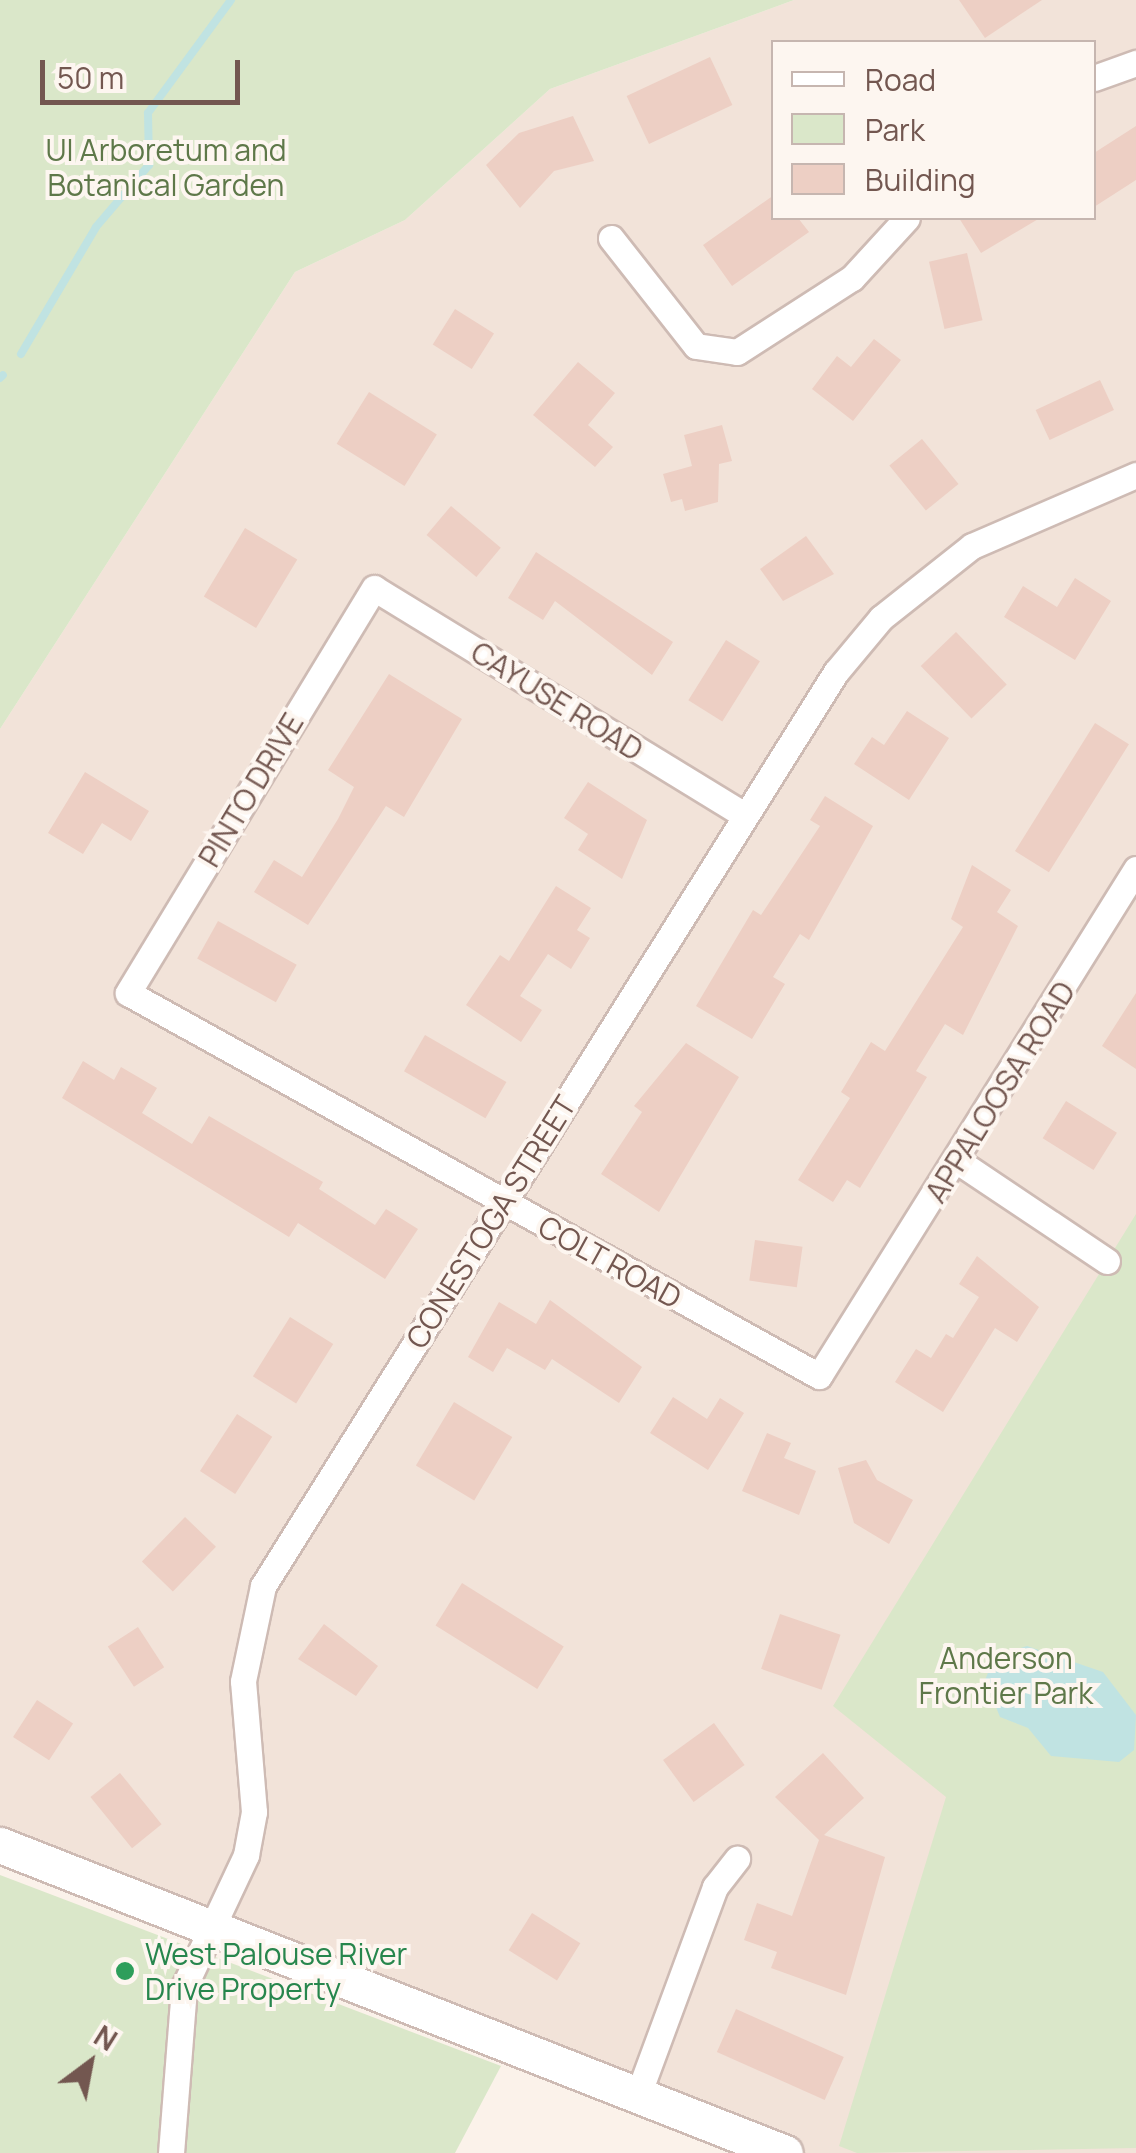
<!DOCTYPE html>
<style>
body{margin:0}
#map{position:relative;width:1136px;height:2153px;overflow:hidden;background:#fbf2ea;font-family:Manrope,sans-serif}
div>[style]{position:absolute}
.residential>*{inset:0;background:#f2e3d9}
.green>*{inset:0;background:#dae7c9}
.water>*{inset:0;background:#c0e3e2}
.stream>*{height:8px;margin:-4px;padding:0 4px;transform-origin:4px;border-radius:4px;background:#c0e3e2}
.building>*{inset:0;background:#edcfc4;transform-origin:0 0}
.roads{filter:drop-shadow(2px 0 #cebbb4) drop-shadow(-2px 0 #cebbb4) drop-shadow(0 2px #cebbb4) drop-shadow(0 -2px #cebbb4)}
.street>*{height:25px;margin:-12.5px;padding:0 12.5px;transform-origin:12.5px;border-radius:12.5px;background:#fff}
.secondary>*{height:35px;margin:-17.5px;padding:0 17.5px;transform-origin:17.5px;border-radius:17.5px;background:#fff}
.dots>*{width:28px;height:28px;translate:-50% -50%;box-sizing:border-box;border:5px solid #fdf6f0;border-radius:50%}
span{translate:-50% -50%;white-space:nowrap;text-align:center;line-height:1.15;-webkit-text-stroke:8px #fdf6f0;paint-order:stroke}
.park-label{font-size:30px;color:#5e7849}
.street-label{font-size:30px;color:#735750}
.leisure-label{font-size:30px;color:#27864d}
.left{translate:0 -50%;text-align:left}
.legend{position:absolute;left:771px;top:40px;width:325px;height:180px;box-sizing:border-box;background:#fdf6f0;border:2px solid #c6b6b0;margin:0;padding:12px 18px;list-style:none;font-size:30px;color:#735750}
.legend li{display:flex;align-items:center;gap:20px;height:50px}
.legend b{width:50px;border:2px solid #c6b6b0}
.north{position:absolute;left:40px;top:2013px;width:100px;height:100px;-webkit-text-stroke:8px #fdf6f0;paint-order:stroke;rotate:32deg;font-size:28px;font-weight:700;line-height:40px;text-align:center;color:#735750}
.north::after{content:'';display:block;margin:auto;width:35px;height:45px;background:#735750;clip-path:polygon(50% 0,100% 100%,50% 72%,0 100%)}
.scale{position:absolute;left:40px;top:60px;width:200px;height:45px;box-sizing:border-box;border:5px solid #735750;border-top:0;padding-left:12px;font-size:30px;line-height:35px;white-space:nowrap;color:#735750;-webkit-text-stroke:8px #fdf6f0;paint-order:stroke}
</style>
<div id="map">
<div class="residential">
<div style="clip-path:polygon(evenodd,794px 0,1136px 0,1136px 2153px,784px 2153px,0 1847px,0 729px,295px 272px,405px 220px,550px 89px,794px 0,774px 42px,1094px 42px,1094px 218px,774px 218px,774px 42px)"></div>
</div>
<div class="green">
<div style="clip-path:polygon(0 0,794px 0,550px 89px,405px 220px,295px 272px,0 729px)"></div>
<div style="clip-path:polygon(1136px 1214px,1136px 2148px,857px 2153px,839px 2146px,946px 1797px,833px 1706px)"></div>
<div style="clip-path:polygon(0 1875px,501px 2066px,455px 2153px,0 2153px)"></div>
</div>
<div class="water">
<div style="clip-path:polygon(1027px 1646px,1103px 1672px,1136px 1715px,1134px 1750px,1119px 1762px,1051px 1756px,1028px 1728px,1000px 1717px,985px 1680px,995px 1656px)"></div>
</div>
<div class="stream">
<div style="left:21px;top:354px;width:147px;rotate:-59.4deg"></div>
<div style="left:96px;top:227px;width:82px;rotate:-49.5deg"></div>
<div style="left:149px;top:165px;width:52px;rotate:-91.1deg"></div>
<div style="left:148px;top:113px;width:140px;rotate:-53.7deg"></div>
<div style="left:0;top:378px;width:4px;rotate:-45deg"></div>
</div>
<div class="building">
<div style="clip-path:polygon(959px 0,1042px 0,985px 38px)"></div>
<div style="left:710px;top:57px;width:53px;height:92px;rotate:65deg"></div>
<div style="clip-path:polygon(573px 116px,594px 161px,554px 171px,520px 208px,486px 165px,519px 133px)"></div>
<div style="clip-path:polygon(1136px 126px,1136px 180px,1094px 207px,1094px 153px)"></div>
<div style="clip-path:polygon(774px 195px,774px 218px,798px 218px,809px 232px,732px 286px,703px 245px)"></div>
<div style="clip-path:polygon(959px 218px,1040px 218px,981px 253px)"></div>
<div style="left:967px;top:253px;width:69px;height:39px;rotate:77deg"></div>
<div style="left:455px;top:309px;width:46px;height:42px;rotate:32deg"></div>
<div style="clip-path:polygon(874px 339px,901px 360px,853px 421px,812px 389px,837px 356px,851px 367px)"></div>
<div style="clip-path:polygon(578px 362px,615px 393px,588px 425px,613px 447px,595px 467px,533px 415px)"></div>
<div style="left:1100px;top:380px;width:33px;height:71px;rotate:65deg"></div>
<div style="left:369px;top:392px;width:80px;height:61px;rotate:32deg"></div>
<div style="clip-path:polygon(722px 425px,732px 461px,719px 464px,718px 502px,685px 511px,682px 499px,671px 502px,663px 474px,692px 466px,684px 435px)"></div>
<div style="left:922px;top:439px;width:58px;height:42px;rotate:51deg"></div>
<div style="left:451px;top:506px;width:65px;height:38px;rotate:40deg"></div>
<div style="left:245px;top:528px;width:61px;height:80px;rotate:31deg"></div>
<div style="clip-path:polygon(806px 536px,834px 574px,783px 601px,760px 569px)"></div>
<div style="clip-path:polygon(536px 552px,673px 642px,652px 675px,555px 601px,543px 620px,508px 598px)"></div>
<div style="clip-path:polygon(1075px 578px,1111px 601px,1075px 660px,1004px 617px,1023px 586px,1057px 607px)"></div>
<div style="left:956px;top:632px;width:73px;height:49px;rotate:46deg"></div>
<div style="left:726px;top:640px;width:40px;height:71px;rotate:32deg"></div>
<div style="clip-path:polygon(389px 674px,462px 719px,404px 817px,386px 806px,308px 925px,254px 892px,274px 860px,302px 877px,338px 819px,354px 787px,328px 770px)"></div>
<div style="clip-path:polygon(907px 711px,949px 738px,909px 800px,854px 764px,872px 737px,884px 745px)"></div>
<div style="left:1095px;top:723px;width:40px;height:151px;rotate:32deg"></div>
<div style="clip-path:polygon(85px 772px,149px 811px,131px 841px,102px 823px,83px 854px,48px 833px)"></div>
<div style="clip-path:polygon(588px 782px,647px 820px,622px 879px,578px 850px,588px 834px,564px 818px)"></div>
<div style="clip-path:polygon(825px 796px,873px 826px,809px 940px,800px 934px,773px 977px,785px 984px,752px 1039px,696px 1006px,753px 910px,761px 915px,820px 826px,810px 820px)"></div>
<div style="clip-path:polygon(972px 865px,1011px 890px,997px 912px,1018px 926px,963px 1035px,945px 1024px,916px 1071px,927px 1077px,860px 1188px,847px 1180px,833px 1202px,798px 1180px,850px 1098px,841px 1092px,871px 1042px,885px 1051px,963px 927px,951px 919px)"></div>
<div style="clip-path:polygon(556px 886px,591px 908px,577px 930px,590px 938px,571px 969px,548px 954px,520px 996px,542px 1010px,521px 1042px,466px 1005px,500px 955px,509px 961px)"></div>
<div style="left:218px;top:921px;width:90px;height:43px;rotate:29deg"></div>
<div style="clip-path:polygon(1136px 993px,1136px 1069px,1102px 1046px)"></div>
<div style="left:425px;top:1035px;width:94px;height:42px;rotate:30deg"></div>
<div style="clip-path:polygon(686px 1043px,739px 1077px,659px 1212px,601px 1174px,642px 1112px,634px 1106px)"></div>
<div style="clip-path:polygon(83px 1061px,114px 1080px,121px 1067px,157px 1088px,142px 1113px,192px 1144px,209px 1116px,323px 1182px,319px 1189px,375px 1225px,386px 1209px,418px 1229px,385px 1279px,298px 1223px,289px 1237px,62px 1098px)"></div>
<div style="left:1066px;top:1101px;width:60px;height:44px;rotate:32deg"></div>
<div style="left:755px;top:1240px;width:48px;height:41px;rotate:8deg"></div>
<div style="clip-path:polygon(977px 1256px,1039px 1307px,1017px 1342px,995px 1328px,943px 1412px,895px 1382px,916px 1349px,931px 1358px,946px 1334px,953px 1338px,979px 1297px,959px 1284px)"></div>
<div style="clip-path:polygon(550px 1300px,642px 1367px,619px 1403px,552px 1359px,545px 1370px,507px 1348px,493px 1372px,468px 1357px,499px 1302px,536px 1324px)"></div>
<div style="left:290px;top:1317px;width:51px;height:70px;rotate:32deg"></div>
<div style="clip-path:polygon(673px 1397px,707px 1419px,720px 1398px,744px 1413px,708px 1470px,650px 1433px)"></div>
<div style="left:454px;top:1402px;width:68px;height:74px;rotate:31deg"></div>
<div style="left:237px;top:1414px;width:42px;height:68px;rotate:33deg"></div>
<div style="clip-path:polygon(767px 1433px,791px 1443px,784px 1458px,816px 1471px,799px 1515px,742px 1491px)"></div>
<div style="clip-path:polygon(866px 1460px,877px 1480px,913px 1500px,889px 1544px,854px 1523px,838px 1468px)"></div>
<div style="left:185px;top:1517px;width:43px;height:62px;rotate:44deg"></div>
<div style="left:462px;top:1583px;width:120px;height:50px;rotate:32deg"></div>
<div style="left:780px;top:1614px;width:64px;height:58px;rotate:19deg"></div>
<div style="clip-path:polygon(324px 1624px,378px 1666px,356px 1696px,298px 1659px)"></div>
<div style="left:138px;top:1627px;width:48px;height:36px;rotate:57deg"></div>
<div style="left:37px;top:1700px;width:43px;height:44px;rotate:33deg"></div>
<div style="left:714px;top:1723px;width:52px;height:63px;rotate:54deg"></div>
<div style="clip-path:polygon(823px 1753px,864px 1798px,824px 1835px,885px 1857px,846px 1995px,771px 1968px,777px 1952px,744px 1940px,757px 1903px,792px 1916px,819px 1840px,775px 1797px)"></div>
<div style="left:120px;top:1773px;width:66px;height:38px;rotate:51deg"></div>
<div style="left:532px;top:1913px;width:57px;height:44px;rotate:32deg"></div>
<div style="left:736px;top:2009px;width:118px;height:47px;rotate:24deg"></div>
</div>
<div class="roads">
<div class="street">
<div style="left:1094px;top:78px;width:45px;rotate:-19.7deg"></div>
<div style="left:611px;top:238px;width:137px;rotate:51.8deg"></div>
<div style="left:696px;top:346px;width:41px;rotate:8.3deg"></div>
<div style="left:737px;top:352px;width:137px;rotate:-32.8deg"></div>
<div style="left:852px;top:278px;width:81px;rotate:-47.5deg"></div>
<div style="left:741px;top:813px;width:430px;rotate:-148.5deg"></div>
<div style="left:374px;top:588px;width:474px;rotate:121.3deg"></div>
<div style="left:128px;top:993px;width:790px;rotate:29deg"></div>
<div style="left:819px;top:1376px;width:598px;rotate:-57.98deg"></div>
<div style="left:959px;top:1162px;width:178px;rotate:33.8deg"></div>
<div style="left:638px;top:2095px;width:222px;rotate:-69.7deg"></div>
<div style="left:715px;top:1887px;width:36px;rotate:-52deg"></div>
<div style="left:171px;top:2153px;width:167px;rotate:-85.5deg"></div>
<div style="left:184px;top:1987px;width:146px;rotate:-64.8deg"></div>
<div style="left:246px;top:1855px;width:44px;rotate:-79.5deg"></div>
<div style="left:254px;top:1812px;width:131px;rotate:-94.8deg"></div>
<div style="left:243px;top:1681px;width:97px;rotate:-78.1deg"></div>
<div style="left:263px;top:1586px;width:1079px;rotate:-57.92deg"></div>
<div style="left:836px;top:672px;width:70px;rotate:-50.2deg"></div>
<div style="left:881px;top:618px;width:116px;rotate:-38.4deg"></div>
<div style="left:972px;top:546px;width:179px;rotate:-23.4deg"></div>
</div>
<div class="secondary">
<div style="left:0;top:1845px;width:843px;rotate:21.42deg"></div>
</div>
</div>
<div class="dots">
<div style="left:125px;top:1971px;background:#2e9e5b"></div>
</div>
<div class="park-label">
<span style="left:166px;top:167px">UI Arboretum and<br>Botanical Garden</span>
<span style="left:1006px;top:1675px">Anderson<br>Frontier Park</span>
</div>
<div class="street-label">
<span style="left:557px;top:701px;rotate:32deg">CAYUSE ROAD</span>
<span style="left:251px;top:790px;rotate:-59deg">PINTO DRIVE</span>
<span style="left:1000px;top:1092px;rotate:-58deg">APPALOOSA ROAD</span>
<span style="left:491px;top:1222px;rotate:-58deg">CONESTOGA STREET</span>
<span style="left:610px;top:1262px;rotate:29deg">COLT ROAD</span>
</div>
<div class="leisure-label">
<span class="left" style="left:145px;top:1971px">West Palouse River<br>Drive Property</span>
</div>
<ul class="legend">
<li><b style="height:12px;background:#fff"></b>Road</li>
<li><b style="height:28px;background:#dae7c9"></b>Park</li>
<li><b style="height:28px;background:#edcfc4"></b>Building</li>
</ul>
<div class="north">N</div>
<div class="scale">50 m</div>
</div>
